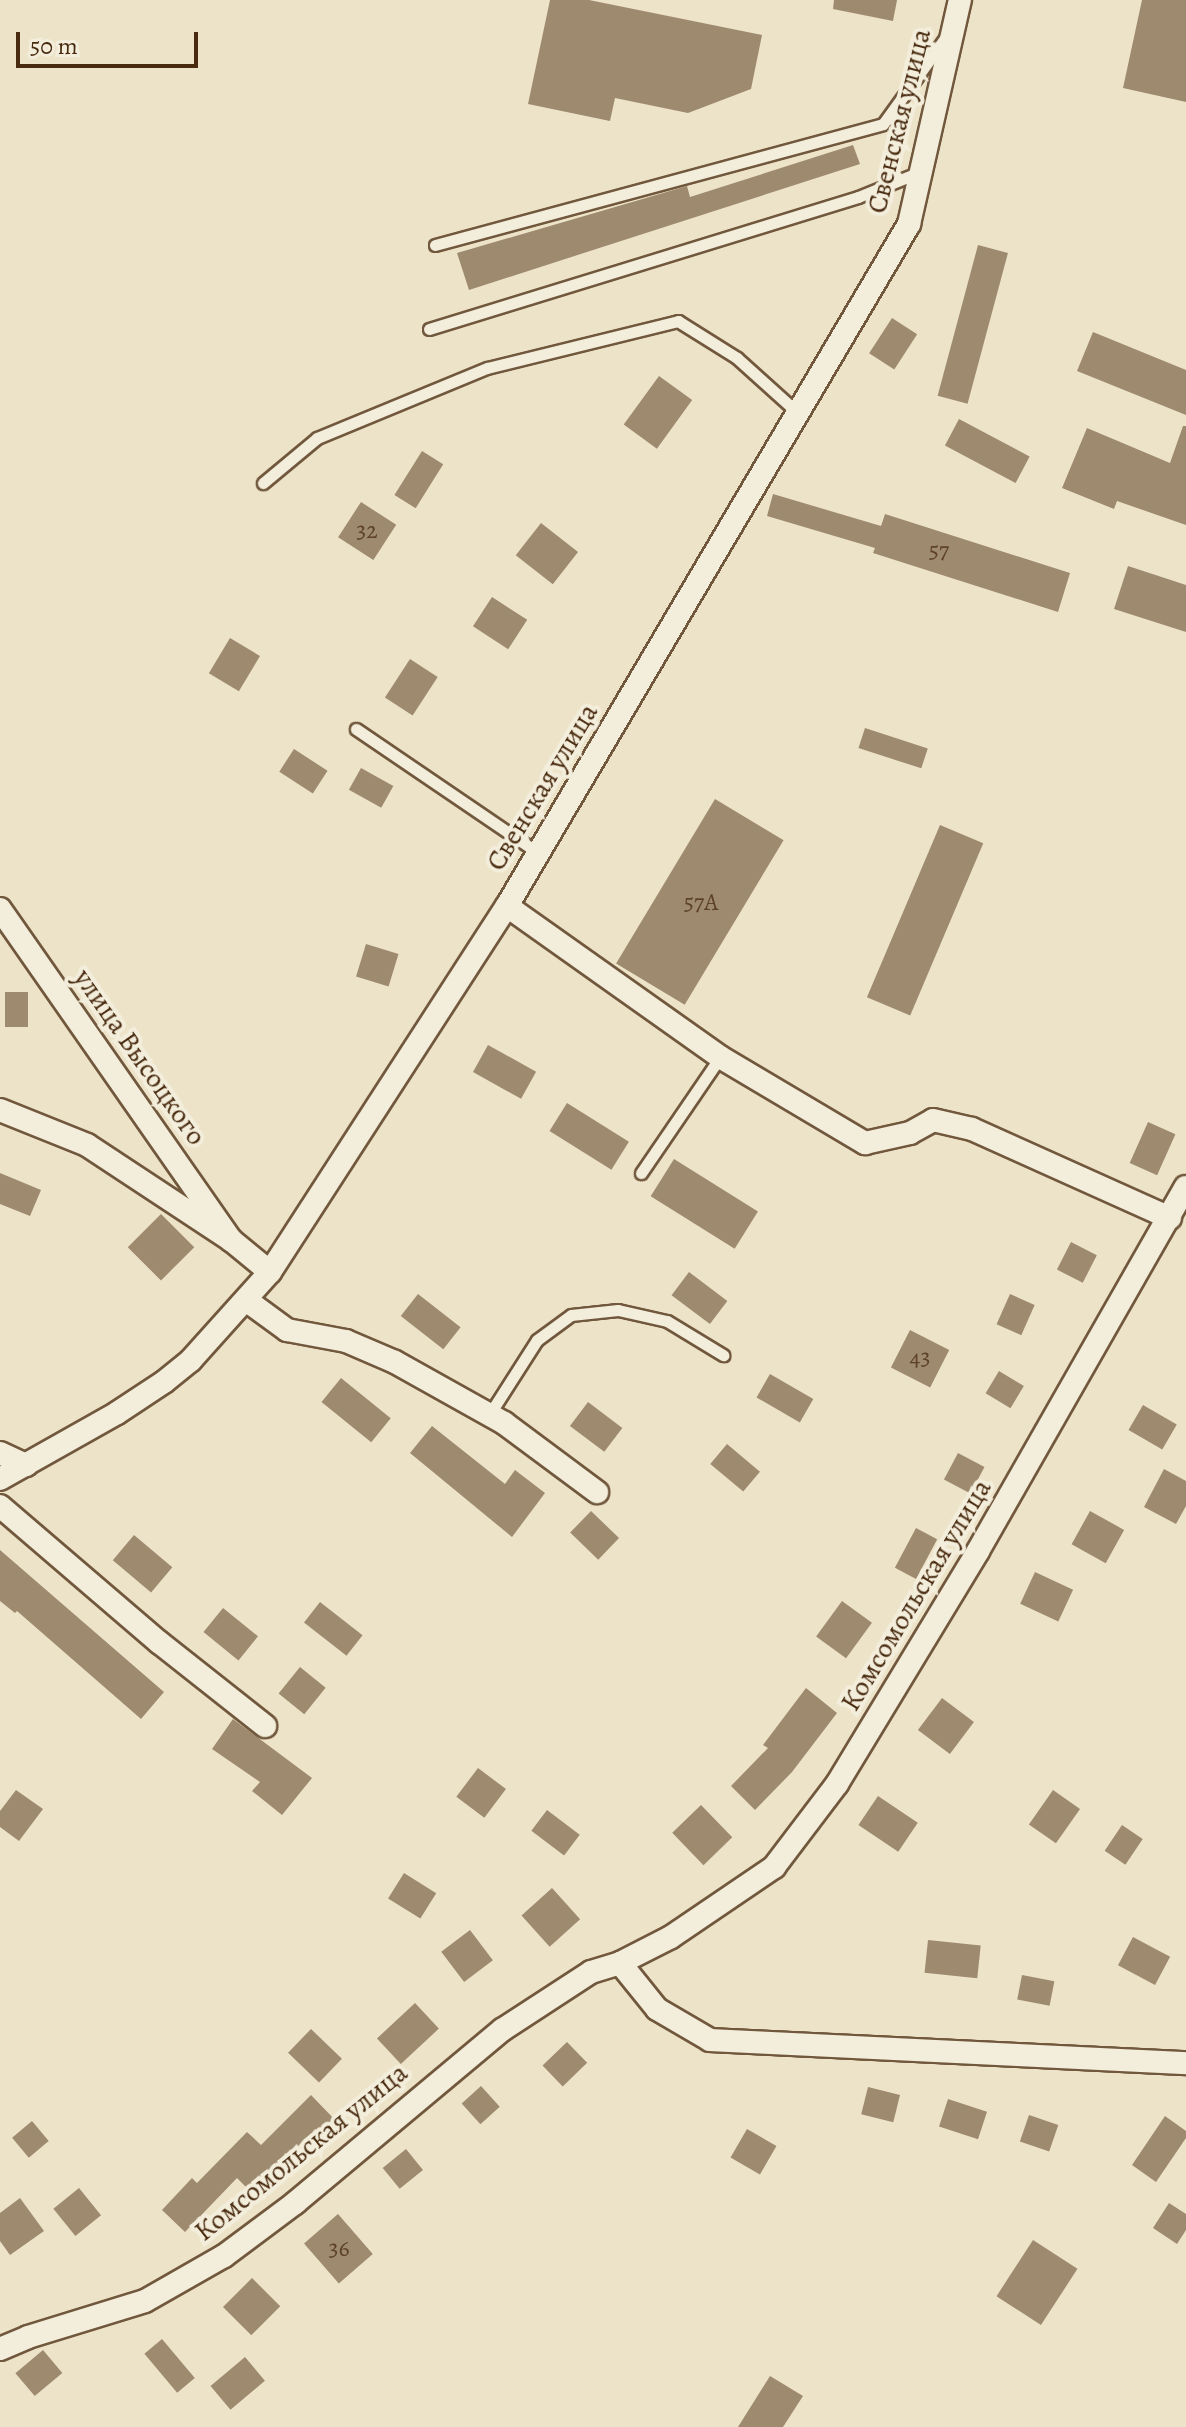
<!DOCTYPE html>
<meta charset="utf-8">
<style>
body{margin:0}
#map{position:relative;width:1186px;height:2427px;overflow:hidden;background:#ede3c8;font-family:Alegreya,serif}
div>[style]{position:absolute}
.building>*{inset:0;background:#9e8a6f;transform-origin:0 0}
.roads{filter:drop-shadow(2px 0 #71583d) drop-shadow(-2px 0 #71583d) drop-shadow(0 2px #71583d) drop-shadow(0 -2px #71583d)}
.service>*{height:11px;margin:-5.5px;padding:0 5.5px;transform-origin:5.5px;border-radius:5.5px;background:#f3eddb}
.minor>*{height:22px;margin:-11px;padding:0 11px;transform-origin:11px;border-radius:11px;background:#f3eddb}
span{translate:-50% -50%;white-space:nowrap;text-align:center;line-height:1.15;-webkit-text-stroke:8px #f3eddb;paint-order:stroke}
.number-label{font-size:24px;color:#5e4227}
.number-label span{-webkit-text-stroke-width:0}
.street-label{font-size:28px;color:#482a0f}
.scale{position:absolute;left:16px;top:32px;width:182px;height:36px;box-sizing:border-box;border:4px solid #482a0f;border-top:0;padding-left:10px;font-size:24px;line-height:28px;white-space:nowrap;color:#482a0f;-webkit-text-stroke:6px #f3eddb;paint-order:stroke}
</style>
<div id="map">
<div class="building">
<div style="clip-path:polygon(550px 0,589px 0,762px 35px,751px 89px,688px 113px,615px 98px,610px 121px,528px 104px)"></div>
<div style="clip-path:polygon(834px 0,897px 0,893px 21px,833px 9px)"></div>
<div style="clip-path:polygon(1142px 0,1186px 0,1186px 102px,1123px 88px)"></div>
<div style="clip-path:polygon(853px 145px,860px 164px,469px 290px,457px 253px,687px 186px,690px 197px)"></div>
<div style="left:978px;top:245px;width:31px;height:156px;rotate:15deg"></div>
<div style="left:892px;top:318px;width:30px;height:42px;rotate:33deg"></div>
<div style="clip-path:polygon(1093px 332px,1186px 370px,1186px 415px,1077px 371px)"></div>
<div style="left:659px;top:376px;width:41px;height:60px;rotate:36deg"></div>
<div style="left:959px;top:419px;width:80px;height:30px;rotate:28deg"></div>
<div style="clip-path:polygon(1183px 426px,1186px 426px,1186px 525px,1117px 501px,1114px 509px,1062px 488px,1087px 428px,1170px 463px)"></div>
<div style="left:422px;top:451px;width:25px;height:52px;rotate:32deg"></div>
<div style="clip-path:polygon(773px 494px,881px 526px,885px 514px,1070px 573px,1058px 612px,873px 553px,875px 548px,767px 516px)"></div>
<div style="left:361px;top:502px;width:42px;height:42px;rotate:33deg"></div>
<div style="left:541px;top:523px;width:47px;height:41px;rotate:38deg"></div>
<div style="clip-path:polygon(1128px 566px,1186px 585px,1186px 632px,1114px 609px)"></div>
<div style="left:492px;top:597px;width:42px;height:35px;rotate:33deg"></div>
<div style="left:230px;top:638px;width:35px;height:41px;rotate:31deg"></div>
<div style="left:410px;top:659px;width:33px;height:46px;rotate:33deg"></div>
<div style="left:865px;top:728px;width:66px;height:21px;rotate:18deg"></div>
<div style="left:294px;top:749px;width:40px;height:27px;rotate:33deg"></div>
<div style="left:361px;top:768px;width:37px;height:25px;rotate:29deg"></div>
<div style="left:715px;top:799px;width:80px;height:192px;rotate:31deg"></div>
<div style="left:940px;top:825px;width:47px;height:187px;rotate:23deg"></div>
<div style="left:366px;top:944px;width:34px;height:34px;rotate:17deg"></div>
<div style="left:5px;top:992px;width:23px;height:35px"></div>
<div style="left:488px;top:1045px;width:55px;height:31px;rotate:29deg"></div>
<div style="left:567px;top:1103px;width:73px;height:33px;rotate:32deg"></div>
<div style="left:1148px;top:1122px;width:30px;height:45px;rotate:24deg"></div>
<div style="left:674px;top:1159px;width:99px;height:44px;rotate:32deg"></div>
<div style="clip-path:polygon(0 1173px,41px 1190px,30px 1216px,0 1204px)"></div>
<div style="left:161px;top:1214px;width:47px;height:47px;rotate:45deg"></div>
<div style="left:1071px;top:1242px;width:29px;height:31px;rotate:27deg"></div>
<div style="left:689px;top:1272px;width:48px;height:29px;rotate:37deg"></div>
<div style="left:418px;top:1294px;width:54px;height:28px;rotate:38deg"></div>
<div style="left:1010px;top:1294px;width:27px;height:33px;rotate:24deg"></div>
<div style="left:910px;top:1330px;width:44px;height:42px;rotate:27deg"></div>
<div style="left:999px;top:1371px;width:29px;height:26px;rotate:31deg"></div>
<div style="left:770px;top:1374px;width:50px;height:27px;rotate:30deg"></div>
<div style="left:341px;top:1378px;width:64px;height:31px;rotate:39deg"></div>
<div style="left:588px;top:1402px;width:43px;height:30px;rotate:37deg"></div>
<div style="left:1143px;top:1405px;width:39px;height:29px;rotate:30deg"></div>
<div style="clip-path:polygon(432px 1426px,505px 1484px,515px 1470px,545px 1493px,512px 1537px,410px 1453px)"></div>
<div style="left:727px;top:1444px;width:43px;height:26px;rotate:40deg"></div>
<div style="left:958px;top:1453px;width:30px;height:30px;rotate:28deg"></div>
<div style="clip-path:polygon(1164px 1469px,1186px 1481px,1186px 1506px,1176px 1524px,1144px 1507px)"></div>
<div style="left:591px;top:1511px;width:39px;height:30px;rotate:44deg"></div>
<div style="left:1090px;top:1511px;width:39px;height:38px;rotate:29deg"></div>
<div style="left:916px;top:1528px;width:24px;height:45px;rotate:28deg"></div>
<div style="left:134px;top:1535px;width:50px;height:33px;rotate:40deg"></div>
<div style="clip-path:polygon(0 1550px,164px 1692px,141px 1719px,17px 1611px,15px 1613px,0 1601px)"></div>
<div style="left:1035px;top:1572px;width:42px;height:35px;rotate:25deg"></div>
<div style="left:842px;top:1601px;width:37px;height:44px;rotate:36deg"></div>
<div style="left:320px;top:1602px;width:54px;height:26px;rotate:38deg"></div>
<div style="left:223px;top:1608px;width:45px;height:31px;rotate:39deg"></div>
<div style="left:300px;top:1667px;width:33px;height:34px;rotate:39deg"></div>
<div style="clip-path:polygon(806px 1688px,837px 1713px,792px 1772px,755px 1810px,731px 1786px,768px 1748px,763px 1745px)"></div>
<div style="left:942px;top:1698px;width:40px;height:40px;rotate:37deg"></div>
<div style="clip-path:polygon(233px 1719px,312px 1778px,282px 1815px,252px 1791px,260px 1782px,212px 1749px)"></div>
<div style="left:478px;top:1768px;width:35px;height:36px;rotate:37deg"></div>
<div style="clip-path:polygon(16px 1790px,43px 1809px,19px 1841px,0 1827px,0 1811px)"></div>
<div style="left:1053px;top:1790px;width:33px;height:42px;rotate:35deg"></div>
<div style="left:878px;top:1796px;width:48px;height:35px;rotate:34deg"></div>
<div style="left:701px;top:1805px;width:45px;height:40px;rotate:46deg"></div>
<div style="left:547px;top:1810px;width:41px;height:26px;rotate:37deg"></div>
<div style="left:1122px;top:1825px;width:25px;height:31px;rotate:34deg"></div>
<div style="left:404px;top:1873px;width:38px;height:30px;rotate:32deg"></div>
<div style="left:552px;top:1888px;width:42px;height:41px;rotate:48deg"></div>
<div style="left:470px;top:1930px;width:38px;height:36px;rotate:53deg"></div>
<div style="left:1133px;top:1937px;width:42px;height:32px;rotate:28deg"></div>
<div style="left:928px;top:1940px;width:53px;height:33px;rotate:6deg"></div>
<div style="left:1022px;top:1975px;width:33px;height:25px;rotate:11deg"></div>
<div style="left:415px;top:2003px;width:35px;height:52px;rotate:47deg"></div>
<div style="left:311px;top:2029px;width:43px;height:33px;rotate:44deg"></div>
<div style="left:567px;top:2042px;width:29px;height:34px;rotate:46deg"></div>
<div style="left:481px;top:2086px;width:28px;height:26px;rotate:48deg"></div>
<div style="left:868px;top:2087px;width:33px;height:28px;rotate:14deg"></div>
<div style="clip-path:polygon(311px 2095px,337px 2122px,310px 2150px,302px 2142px,252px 2193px,237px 2178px,185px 2232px,162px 2210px,192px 2178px,197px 2183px,247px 2132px,261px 2145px)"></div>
<div style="left:948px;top:2099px;width:41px;height:29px;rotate:18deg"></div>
<div style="left:1029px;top:2115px;width:31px;height:28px;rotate:19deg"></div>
<div style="clip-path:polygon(1165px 2116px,1186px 2131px,1186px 2138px,1156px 2182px,1132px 2165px)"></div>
<div style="left:32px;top:2121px;width:26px;height:26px;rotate:50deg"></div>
<div style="left:747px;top:2129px;width:34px;height:33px;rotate:30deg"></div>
<div style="left:406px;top:2149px;width:27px;height:30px;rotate:51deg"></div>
<div style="left:79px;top:2188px;width:35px;height:33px;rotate:51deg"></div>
<div style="clip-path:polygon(20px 2198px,44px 2231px,10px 2255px,0 2241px,0 2213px)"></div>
<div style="clip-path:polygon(1169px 2203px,1186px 2214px,1186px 2230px,1177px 2244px,1153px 2228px)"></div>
<div style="left:338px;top:2214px;width:53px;height:45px;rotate:49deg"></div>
<div style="left:1033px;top:2240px;width:53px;height:67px;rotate:33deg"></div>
<div style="left:252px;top:2278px;width:40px;height:41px;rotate:45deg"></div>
<div style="left:162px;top:2339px;width:51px;height:23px;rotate:50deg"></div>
<div style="left:43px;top:2350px;width:30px;height:36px;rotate:50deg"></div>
<div style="left:245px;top:2357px;width:31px;height:45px;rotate:50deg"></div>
<div style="clip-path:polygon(770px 2376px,803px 2396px,783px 2427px,738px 2427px)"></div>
</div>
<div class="roads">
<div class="service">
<div style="left:435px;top:245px;width:464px;rotate:-15.1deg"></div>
<div style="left:883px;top:124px;width:107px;rotate:-54.1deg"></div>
<div style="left:429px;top:329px;width:449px;rotate:-17.1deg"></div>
<div style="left:858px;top:197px;width:67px;rotate:-22deg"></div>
<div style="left:263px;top:483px;width:70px;rotate:-39.8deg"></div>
<div style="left:317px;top:438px;width:184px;rotate:-22.4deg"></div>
<div style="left:487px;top:368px;width:197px;rotate:-13.8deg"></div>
<div style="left:678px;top:321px;width:70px;rotate:32.1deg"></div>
<div style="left:737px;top:358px;width:82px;rotate:42deg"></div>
<div style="left:356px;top:729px;width:219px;rotate:34.2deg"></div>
<div style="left:641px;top:1173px;width:140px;rotate:-55.7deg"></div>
<div style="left:489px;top:1415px;width:89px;rotate:-57.4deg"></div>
<div style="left:537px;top:1340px;width:42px;rotate:-36.3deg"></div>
<div style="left:571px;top:1315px;width:47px;rotate:-6.1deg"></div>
<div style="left:618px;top:1310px;width:50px;rotate:12.7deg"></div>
<div style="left:667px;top:1321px;width:66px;rotate:31.3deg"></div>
</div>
<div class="minor">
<div style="left:507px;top:906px;width:261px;rotate:35.3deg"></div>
<div style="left:720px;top:1057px;width:169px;rotate:30.7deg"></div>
<div style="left:865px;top:1143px;width:46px;rotate:-12.5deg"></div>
<div style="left:910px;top:1133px;width:26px;rotate:-29deg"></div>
<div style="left:933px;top:1120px;width:40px;rotate:13deg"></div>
<div style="left:972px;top:1129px;width:217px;rotate:24.2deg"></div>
<div style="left:0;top:909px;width:404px;rotate:55.1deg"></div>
<div style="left:0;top:1110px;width:94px;rotate:21.9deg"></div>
<div style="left:87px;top:1145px;width:173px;rotate:33.4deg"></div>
<div style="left:231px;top:1240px;width:50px;rotate:39.4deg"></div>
<div style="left:246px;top:1300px;width:51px;rotate:36.2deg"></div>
<div style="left:287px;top:1330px;width:60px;rotate:10.6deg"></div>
<div style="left:346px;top:1341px;width:53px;rotate:23.2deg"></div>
<div style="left:395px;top:1362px;width:125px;rotate:29.2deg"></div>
<div style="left:504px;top:1423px;width:116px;rotate:36.6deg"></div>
<div style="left:0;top:1453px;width:29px;rotate:25deg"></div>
<div style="left:0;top:1479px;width:134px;rotate:-29.4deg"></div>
<div style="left:117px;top:1413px;width:56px;rotate:-33.4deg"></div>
<div style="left:164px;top:1382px;width:35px;rotate:-39deg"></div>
<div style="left:191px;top:1360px;width:118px;rotate:-48.1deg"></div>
<div style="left:270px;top:1272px;width:436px;rotate:-57.1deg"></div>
<div style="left:507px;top:906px;width:792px;rotate:-59.48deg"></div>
<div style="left:909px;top:224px;width:230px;rotate:-77.2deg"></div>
<div style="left:0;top:1506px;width:211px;rotate:40.6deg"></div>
<div style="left:160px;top:1643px;width:134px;rotate:38.3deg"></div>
<div style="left:620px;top:1963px;width:59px;rotate:51.2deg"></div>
<div style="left:657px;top:2009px;width:61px;rotate:30.3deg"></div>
<div style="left:710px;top:2040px;width:477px;rotate:2.8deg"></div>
<div style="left:0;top:2349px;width:30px;rotate:-23deg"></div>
<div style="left:28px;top:2337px;width:122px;rotate:-17.1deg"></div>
<div style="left:145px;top:2301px;width:91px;rotate:-29.7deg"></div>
<div style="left:224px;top:2256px;width:89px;rotate:-36.7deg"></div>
<div style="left:295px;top:2203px;width:270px;rotate:-39.9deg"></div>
<div style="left:502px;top:2030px;width:106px;rotate:-33.1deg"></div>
<div style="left:591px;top:1972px;width:30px;rotate:-17deg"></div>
<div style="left:620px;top:1963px;width:57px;rotate:-27deg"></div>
<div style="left:671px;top:1937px;width:125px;rotate:-34.2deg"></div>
<div style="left:774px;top:1867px;width:104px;rotate:-52.8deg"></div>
<div style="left:837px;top:1784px;width:272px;rotate:-58.8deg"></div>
<div style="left:978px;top:1551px;width:419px;rotate:-60.3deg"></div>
</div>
</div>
<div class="number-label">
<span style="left:367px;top:531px">32</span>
<span style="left:939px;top:551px">57</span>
<span style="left:701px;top:903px">57А</span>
<span style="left:920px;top:1358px">43</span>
<span style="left:339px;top:2249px">36</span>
</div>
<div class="street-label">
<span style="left:899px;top:121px;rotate:-76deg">Свенская улица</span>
<span style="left:542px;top:787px;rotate:-59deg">Свенская улица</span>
<span style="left:140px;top:1057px;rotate:55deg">улица Высоцкого</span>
<span style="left:916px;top:1595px;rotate:-59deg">Комсомольская улица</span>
<span style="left:301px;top:2152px;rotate:-39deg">Комсомольская улица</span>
</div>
<div class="scale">50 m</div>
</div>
